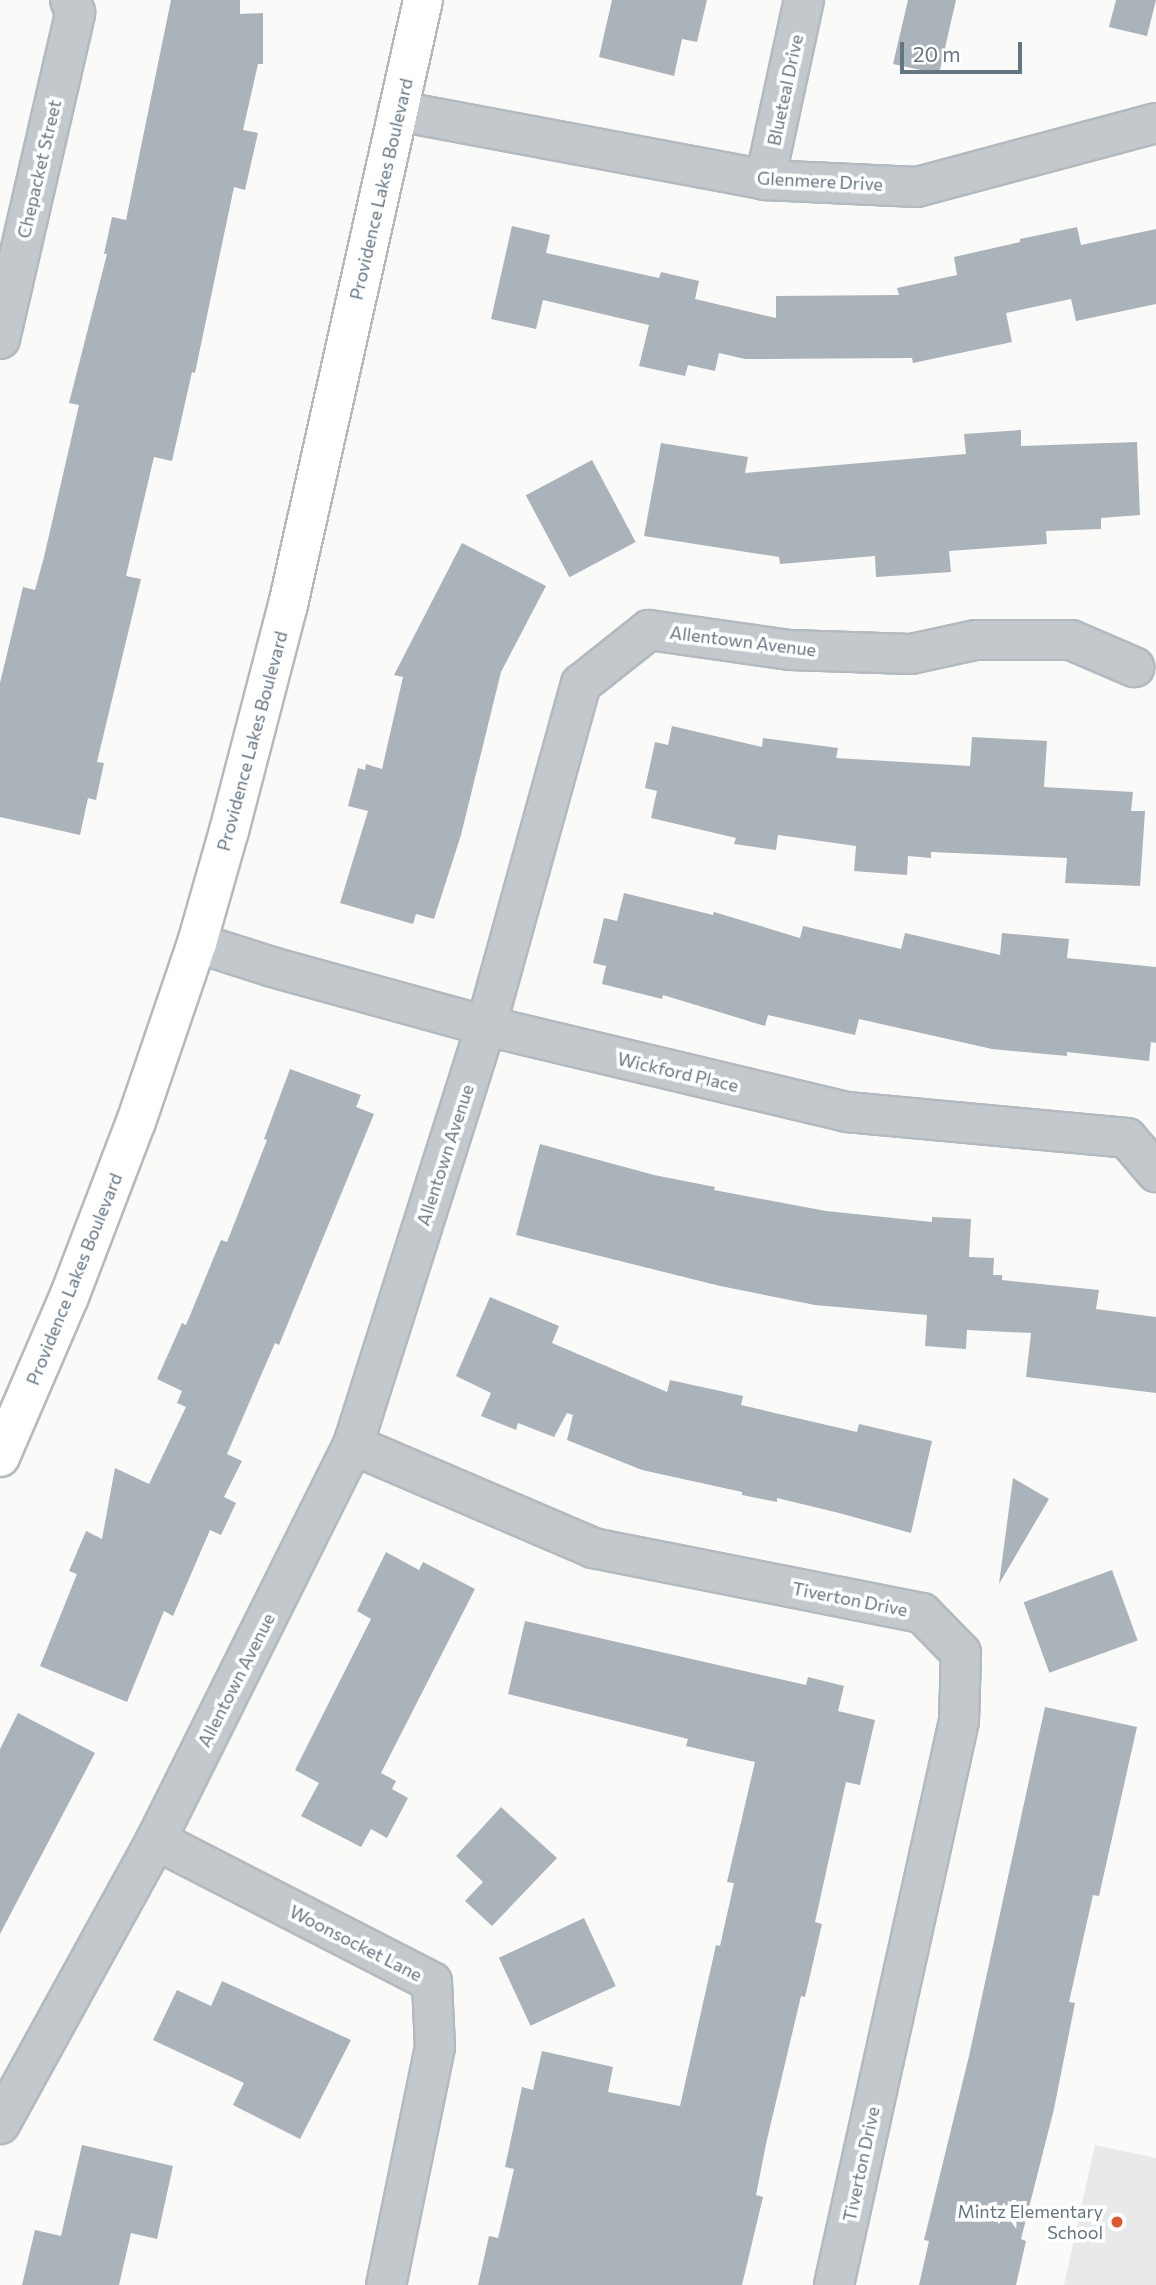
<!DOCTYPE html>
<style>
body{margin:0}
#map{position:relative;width:1156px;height:2285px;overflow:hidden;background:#fafaf8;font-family:Commissioner,sans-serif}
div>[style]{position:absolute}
.built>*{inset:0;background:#e8e9e9}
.building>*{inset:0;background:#aab3b9;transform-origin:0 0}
.roads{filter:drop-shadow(2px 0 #b3babf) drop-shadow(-2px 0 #b3babf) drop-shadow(0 2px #b3babf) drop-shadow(0 -2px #b3babf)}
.street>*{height:38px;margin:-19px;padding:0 19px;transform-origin:19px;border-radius:19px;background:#c3c8cc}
.secondary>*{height:38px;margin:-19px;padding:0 19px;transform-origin:19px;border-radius:19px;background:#fff}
.dots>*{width:19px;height:19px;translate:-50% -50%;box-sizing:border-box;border:4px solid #fff;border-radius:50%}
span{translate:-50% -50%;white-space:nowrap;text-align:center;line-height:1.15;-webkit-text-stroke:7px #fff;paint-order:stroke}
.street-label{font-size:18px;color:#657683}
.poi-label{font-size:18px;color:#657683}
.right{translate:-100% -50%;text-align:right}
.scale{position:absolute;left:900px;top:42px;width:122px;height:32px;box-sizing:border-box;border:4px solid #657683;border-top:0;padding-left:9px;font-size:21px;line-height:24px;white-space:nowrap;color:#657683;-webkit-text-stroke:5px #fff;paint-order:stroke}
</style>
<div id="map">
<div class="built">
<div style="clip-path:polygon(1095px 2145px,1156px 2158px,1156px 2285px,1064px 2285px)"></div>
</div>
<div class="building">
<div style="clip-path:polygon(171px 0,240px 0,240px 14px,263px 13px,263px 64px,258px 64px,243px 130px,258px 133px,245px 190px,234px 187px,195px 373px,192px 372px,172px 461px,154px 457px,126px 576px,141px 579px,97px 762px,104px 763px,96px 800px,88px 798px,80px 835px,0 817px,0 683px,23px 587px,35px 590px,44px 557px,79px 405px,69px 403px,107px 254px,104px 254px,112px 217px,126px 220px)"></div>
<div style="clip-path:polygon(612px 0,707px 0,697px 42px,682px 39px,674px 76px,599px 57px)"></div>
<div style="clip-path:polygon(908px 0,956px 0,939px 74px,893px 64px)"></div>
<div style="clip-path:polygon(1116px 0,1156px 0,1147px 36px,1109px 27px)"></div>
<div style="clip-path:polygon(512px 226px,550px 235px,546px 253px,659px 278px,661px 272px,699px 281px,695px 299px,776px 318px,776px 296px,899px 295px,897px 288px,957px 275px,954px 257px,1020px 242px,1020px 239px,1077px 227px,1081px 245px,1156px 229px,1156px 304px,1076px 321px,1071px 299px,1006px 313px,1012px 342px,913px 363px,912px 358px,745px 359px,719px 353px,715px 371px,688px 365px,685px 376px,639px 366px,649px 325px,543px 300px,536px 329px,491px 319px)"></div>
<div style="clip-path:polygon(1021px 430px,1021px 446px,1137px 442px,1140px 515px,1101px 518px,1101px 529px,1046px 531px,1047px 544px,949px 551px,951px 572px,876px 577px,875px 556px,780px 564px,779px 557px,644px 536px,661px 443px,748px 457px,745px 473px,966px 454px,964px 434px)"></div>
<div style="left:592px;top:460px;width:93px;height:75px;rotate:62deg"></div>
<div style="clip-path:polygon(462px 543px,546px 586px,501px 672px,461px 835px,434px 919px,416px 914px,413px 924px,340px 903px,368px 811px,348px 806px,358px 768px,365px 770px,366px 764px,382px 769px,403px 677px,394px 675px)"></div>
<div style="clip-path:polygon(672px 726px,762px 747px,763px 738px,838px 748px,836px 758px,970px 766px,972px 737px,1047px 741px,1044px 787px,1133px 792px,1131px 811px,1145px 811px,1140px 886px,1065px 883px,1067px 858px,931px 852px,931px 858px,908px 856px,907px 875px,854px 871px,856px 846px,778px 835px,776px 850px,734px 844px,736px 838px,651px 818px,657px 791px,645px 788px,655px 742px,668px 745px)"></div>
<div style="clip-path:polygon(624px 893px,713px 915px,714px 912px,800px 938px,803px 926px,901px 949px,905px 933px,1000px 955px,1002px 933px,1069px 939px,1067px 958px,1156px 967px,1156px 1043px,1151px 1042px,1149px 1061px,1067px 1052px,1067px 1056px,992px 1049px,859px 1019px,855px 1035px,768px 1015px,765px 1026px,663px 995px,662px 999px,602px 984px,606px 966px,593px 963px,604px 918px,617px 921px)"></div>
<div style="clip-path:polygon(290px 1069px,361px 1095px,356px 1107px,374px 1114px,279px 1345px,275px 1343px,227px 1454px,242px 1461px,224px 1497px,236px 1503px,221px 1535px,210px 1530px,173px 1616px,164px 1611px,127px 1702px,40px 1666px,77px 1574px,69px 1571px,86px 1531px,102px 1539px,115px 1468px,149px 1484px,186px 1407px,177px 1403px,182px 1391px,157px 1379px,182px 1323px,186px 1325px,221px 1240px,227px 1242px,267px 1140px,264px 1139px)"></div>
<div style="clip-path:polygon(540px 1144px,654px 1175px,715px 1187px,714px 1190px,826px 1211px,932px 1222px,932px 1217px,971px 1219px,969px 1257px,994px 1258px,993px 1275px,1002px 1275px,1002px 1280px,1099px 1290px,1096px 1309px,1156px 1317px,1156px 1393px,1026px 1377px,1031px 1333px,967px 1330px,966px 1349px,925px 1346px,927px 1315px,815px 1305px,720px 1286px,516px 1235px)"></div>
<div style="clip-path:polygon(490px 1297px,559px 1326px,552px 1343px,667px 1392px,670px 1380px,743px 1396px,741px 1405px,857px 1432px,859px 1424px,932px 1441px,911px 1533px,839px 1513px,777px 1498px,777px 1502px,742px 1495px,742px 1492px,642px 1470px,567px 1440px,573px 1415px,567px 1413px,554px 1437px,518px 1423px,516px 1430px,481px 1416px,491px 1393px,456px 1376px)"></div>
<div style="clip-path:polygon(1013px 1478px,1049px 1499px,999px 1584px)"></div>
<div style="clip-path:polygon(386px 1552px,419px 1570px,423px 1562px,475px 1589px,381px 1773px,396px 1781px,392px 1789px,408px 1798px,387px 1838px,371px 1829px,361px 1847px,301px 1816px,319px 1783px,295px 1770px,371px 1619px,357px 1611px)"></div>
<div style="left:1112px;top:1570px;width:75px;height:94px;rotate:70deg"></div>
<div style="clip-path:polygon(525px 1621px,806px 1685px,808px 1677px,844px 1686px,838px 1711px,875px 1720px,860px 1785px,846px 1782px,815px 1922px,822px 1924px,805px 1997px,801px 1996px,766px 2144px,756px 2195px,763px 2197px,742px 2285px,478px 2285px,489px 2236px,498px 2238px,514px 2169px,505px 2167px,522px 2087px,533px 2090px,542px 2051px,613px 2067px,608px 2092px,680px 2106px,716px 1945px,720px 1946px,734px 1883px,727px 1882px,755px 1762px,686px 1746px,688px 1739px,508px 1694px)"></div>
<div style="clip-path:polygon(1045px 1707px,1137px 1727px,1099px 1896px,1093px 1895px,1069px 2002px,1075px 2003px,1054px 2109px,1021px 2239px,1026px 2241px,1016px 2285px,919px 2285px,929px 2241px,924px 2240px,969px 2056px)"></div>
<div style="clip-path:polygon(18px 1713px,95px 1753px,0 1934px,0 1749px)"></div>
<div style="clip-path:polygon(501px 1807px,557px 1858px,492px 1926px,465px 1901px,483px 1882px,456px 1856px)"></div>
<div style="left:584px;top:1918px;width:75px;height:94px;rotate:65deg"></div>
<div style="clip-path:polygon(222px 1981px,351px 2040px,300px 2139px,233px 2105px,244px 2083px,153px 2040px,177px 1990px,211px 2006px)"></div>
<div style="clip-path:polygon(82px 2145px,173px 2166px,157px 2239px,131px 2233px,119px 2285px,22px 2285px,35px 2230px,61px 2236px)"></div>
</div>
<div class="roads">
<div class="street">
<div style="left:398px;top:111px;width:373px;rotate:10.6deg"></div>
<div style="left:765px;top:180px;width:152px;rotate:2.6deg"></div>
<div style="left:917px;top:187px;width:247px;rotate:-15deg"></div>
<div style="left:765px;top:180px;width:184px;rotate:-77.8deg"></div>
<div style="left:0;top:339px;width:335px;rotate:-77deg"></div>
<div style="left:75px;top:13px;width:14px;rotate:-111deg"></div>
<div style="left:197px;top:943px;width:79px;rotate:17.7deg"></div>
<div style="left:272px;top:967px;width:222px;rotate:15.4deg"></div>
<div style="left:486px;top:1026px;width:371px;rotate:13.4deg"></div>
<div style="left:847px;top:1112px;width:281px;rotate:5.3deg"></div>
<div style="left:1127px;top:1138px;width:45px;rotate:49.5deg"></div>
<div style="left:353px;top:1445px;width:261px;rotate:23.2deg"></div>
<div style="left:593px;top:1548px;width:335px;rotate:11.2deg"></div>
<div style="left:922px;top:1613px;width:56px;rotate:45.7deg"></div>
<div style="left:961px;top:1653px;width:68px;rotate:91.7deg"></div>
<div style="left:959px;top:1721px;width:578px;rotate:102.5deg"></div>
<div style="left:156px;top:1840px;width:310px;rotate:27.2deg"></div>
<div style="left:432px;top:1982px;width:65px;rotate:87.4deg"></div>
<div style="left:435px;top:2047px;width:243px;rotate:101.6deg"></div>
<div style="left:0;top:2124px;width:324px;rotate:-61.2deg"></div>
<div style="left:156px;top:1840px;width:441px;rotate:-63.5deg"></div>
<div style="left:353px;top:1445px;width:440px;rotate:-72.4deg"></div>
<div style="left:486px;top:1026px;width:355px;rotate:-74.5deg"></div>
<div style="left:581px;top:684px;width:87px;rotate:-38.5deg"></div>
<div style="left:649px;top:630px;width:142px;rotate:8.1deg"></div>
<div style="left:790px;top:650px;width:121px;rotate:1.9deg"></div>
<div style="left:911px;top:654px;width:66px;rotate:-12.2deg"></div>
<div style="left:976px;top:640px;width:95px"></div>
<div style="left:1071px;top:640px;width:69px;rotate:23.2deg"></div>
</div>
<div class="secondary">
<div style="left:0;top:1457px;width:174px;rotate:-66.7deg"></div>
<div style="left:69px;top:1297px;width:187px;rotate:-69.1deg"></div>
<div style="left:136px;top:1122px;width:189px;rotate:-71.2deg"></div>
<div style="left:197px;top:943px;width:116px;rotate:-74.1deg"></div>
<div style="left:229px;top:831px;width:234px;rotate:-75.4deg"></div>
<div style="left:288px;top:605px;width:620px;rotate:-77.42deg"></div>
</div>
</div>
<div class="dots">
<div style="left:1117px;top:2222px;background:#e4572e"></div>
</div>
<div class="street-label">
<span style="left:785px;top:90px;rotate:-78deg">Blueteal Drive</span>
<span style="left:39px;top:169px;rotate:-77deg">Chepacket Street</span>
<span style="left:820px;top:181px;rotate:3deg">Glenmere Drive</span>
<span style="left:381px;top:189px;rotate:-77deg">Providence Lakes Boulevard</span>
<span style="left:743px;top:641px;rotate:7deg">Allentown Avenue</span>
<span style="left:252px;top:741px;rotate:-75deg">Providence Lakes Boulevard</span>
<span style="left:678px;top:1072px;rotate:13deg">Wickford Place</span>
<span style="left:445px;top:1155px;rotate:-72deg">Allentown Avenue</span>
<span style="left:74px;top:1279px;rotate:-68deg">Providence Lakes Boulevard</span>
<span style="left:850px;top:1599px;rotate:11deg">Tiverton Drive</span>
<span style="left:236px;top:1680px;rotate:-63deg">Allentown Avenue</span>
<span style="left:356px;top:1943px;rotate:27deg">Woonsocket Lane</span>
<span style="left:861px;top:2164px;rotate:-78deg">Tiverton Drive</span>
</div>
<div class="poi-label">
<span class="right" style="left:1103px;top:2222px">Mintz Elementary<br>School</span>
</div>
<div class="scale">20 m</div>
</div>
